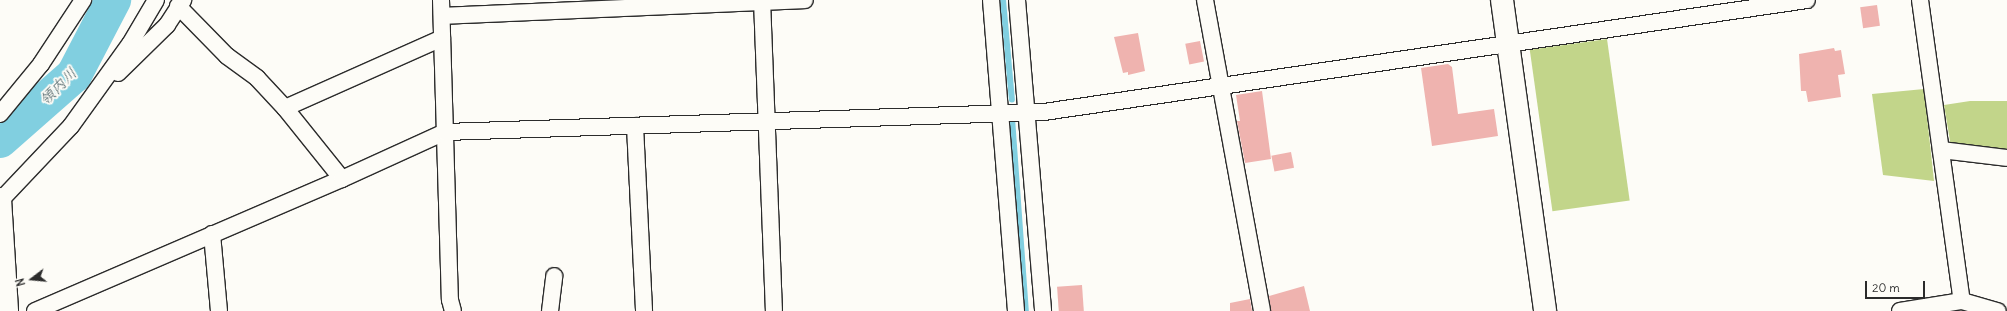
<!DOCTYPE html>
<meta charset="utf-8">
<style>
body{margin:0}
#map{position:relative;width:2007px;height:311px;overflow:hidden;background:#fdfcf7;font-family:Delius,"Klee One",sans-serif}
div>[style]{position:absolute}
.green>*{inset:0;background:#c2d58a;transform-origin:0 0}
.stream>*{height:6px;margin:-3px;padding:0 3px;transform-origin:3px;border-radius:3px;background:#81cfe0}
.river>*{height:36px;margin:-18px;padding:0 18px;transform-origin:18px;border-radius:18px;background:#81cfe0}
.building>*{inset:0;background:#efb3af;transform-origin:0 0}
.roads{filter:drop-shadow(1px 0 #2b2b2b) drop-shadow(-1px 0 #2b2b2b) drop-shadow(0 1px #2b2b2b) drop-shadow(0 -1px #2b2b2b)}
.street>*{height:16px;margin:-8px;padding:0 8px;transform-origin:8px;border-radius:8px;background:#fdfcf7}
.secondary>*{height:22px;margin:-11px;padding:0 11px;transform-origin:11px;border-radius:11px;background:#fdfcf7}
span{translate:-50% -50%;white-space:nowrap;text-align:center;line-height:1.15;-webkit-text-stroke:4px #fdfcf7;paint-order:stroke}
.water-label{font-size:15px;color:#455c61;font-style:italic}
.north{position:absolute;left:12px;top:259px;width:40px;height:40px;-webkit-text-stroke:3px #fdfcf7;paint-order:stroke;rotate:254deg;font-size:11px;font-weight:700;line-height:16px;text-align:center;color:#2b2b2b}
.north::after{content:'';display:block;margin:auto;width:14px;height:18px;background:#2b2b2b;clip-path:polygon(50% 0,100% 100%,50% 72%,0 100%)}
.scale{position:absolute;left:1865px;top:281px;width:60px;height:18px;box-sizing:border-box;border:2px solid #2b2b2b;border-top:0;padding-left:5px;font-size:12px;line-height:14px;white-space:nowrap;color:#2b2b2b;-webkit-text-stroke:3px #fdfcf7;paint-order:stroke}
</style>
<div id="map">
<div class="green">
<div style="left:1607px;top:39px;width:163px;height:78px;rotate:82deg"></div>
<div style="clip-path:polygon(1924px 89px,1934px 181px,1883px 175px,1872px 94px)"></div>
<div style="clip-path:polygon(1970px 101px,2007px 101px,2007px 153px,1951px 147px,1944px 105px)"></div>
</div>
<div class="stream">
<div style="left:1003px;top:0;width:100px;rotate:84.9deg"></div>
<div style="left:1012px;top:118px;width:194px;rotate:85.9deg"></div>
</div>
<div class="river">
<div style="left:0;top:140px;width:98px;rotate:-41.3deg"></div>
<div style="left:74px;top:75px;width:85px;rotate:-62.5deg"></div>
</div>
<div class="building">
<div style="left:1877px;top:5px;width:21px;height:17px;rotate:82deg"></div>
<div style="clip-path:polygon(1138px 33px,1145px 71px,1128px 75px,1128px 72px,1123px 73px,1114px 37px)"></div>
<div style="left:1200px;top:41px;width:21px;height:15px;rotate:79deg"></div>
<div style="clip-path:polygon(1834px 48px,1835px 51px,1841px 50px,1845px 74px,1838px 75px,1841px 97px,1808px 102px,1806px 91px,1801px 91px,1799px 54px)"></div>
<div style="clip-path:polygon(1448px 64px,1452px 67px,1458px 114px,1494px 109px,1498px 136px,1432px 146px,1421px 68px)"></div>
<div style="clip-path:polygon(1262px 91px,1271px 159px,1245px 163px,1237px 121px,1240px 121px,1236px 95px)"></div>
<div style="left:1291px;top:152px;width:16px;height:20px;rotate:79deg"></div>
<div style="left:1082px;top:285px;width:26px;height:25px;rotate:86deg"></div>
<div style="clip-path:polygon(1304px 286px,1310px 311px,1271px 311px,1269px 296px)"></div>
<div style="clip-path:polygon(1250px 299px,1252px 311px,1230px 311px,1230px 303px)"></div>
</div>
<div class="roads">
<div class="street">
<div style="left:441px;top:0;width:300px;rotate:88.3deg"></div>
<div style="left:450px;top:300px;width:11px;rotate:75deg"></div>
<div style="left:762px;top:0;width:311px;rotate:87.8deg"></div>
<div style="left:991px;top:0;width:312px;rotate:85.4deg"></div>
<div style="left:1017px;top:0;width:312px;rotate:85.2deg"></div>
<div style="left:1205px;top:0;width:316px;rotate:79.6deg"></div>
<div style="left:1920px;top:0;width:304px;rotate:82.1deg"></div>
<div style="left:178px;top:6px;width:70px;rotate:45.6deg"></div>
<div style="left:227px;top:56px;width:37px;rotate:36deg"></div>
<div style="left:257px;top:78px;width:41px;rotate:47deg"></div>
<div style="left:285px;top:108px;width:91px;rotate:51.2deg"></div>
<div style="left:442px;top:16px;width:363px;rotate:-2.5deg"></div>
<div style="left:118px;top:73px;width:69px;rotate:-44.4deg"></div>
<div style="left:167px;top:25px;width:30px;rotate:-57deg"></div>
<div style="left:285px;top:108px;width:172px;rotate:-24deg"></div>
<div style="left:0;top:114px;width:65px;rotate:-50.6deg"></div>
<div style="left:41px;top:64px;width:77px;rotate:-56.7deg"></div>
<div style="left:635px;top:126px;width:185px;rotate:87.2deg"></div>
<div style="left:1941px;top:150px;width:66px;rotate:6.9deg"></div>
<div style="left:0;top:201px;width:103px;rotate:-46.6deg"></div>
<div style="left:71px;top:126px;width:101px;rotate:-54.3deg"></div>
<div style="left:130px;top:44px;width:51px;rotate:-59.4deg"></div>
<div style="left:212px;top:234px;width:77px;rotate:84.8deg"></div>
<div style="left:35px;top:311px;width:334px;rotate:-23.3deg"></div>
<div style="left:342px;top:179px;width:113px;rotate:-24.5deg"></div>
<div style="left:445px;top:132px;width:599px;rotate:-1.91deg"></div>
<div style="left:1044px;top:112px;width:771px;rotate:-8.35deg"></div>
<div style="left:550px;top:311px;width:35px;rotate:-83deg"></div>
<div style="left:1900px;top:311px;width:63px;rotate:-9.2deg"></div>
<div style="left:1962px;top:301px;width:37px;rotate:16deg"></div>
</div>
<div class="secondary">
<div style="left:1502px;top:0;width:314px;rotate:82.1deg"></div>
<div style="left:0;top:199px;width:112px;rotate:86.4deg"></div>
</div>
</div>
<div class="water-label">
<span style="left:58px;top:86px;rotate:-45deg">領内川</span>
</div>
<div class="north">N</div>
<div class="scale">20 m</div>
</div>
